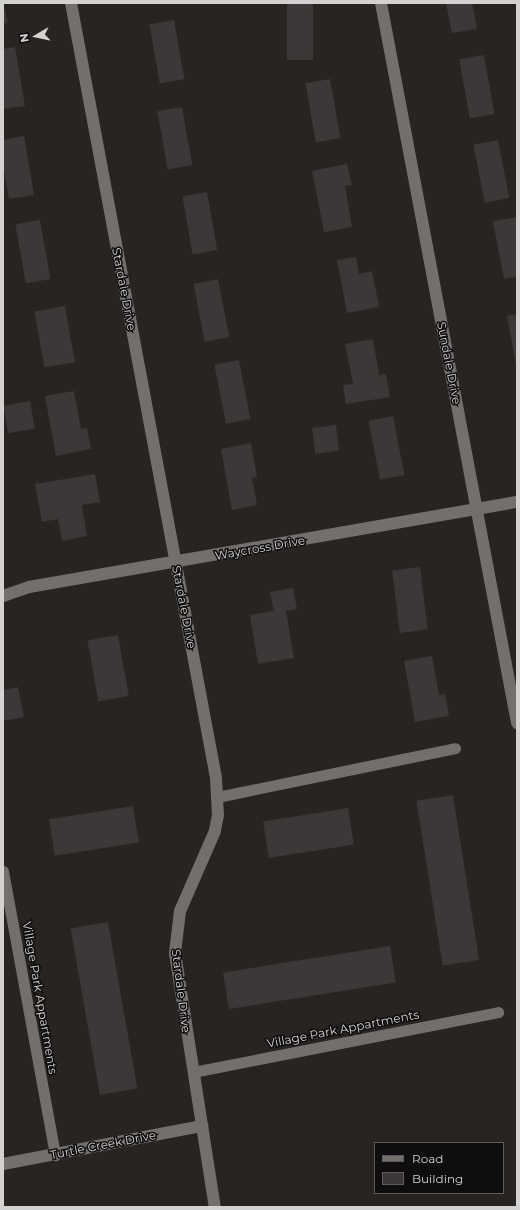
<!DOCTYPE html>
<style>
body{margin:0}
#map{position:relative;width:520px;height:1210px;overflow:hidden;background:#272422;font-family:Montserrat,sans-serif}
div>[style]{position:absolute}
.building>*{inset:0;background:#3b3837;transform-origin:0 0}
.lane>*{height:11px;margin:-5.5px;padding:0 5.5px;transform-origin:5.5px;border-radius:5.5px;background:#726f6d}
.street>*{height:12px;margin:-6px;padding:0 6px;transform-origin:6px;border-radius:6px;background:#726f6d}
span{translate:-50% -50%;white-space:nowrap;text-align:center;line-height:1.15;-webkit-text-stroke:3px #0f0d0d;paint-order:stroke}
.street-label{font-size:12px;color:#d4d2d1}
.frame{position:absolute;inset:0;border:4px solid #d4d2d1;pointer-events:none}
.legend{position:absolute;left:374px;top:1142px;width:130px;height:52px;box-sizing:border-box;background:#0f0d0d;border:1px solid #5e5c5b;margin:0;padding:5px 7px;list-style:none;font-size:12px;color:#d4d2d1}
.legend li{display:flex;align-items:center;gap:8px;height:20px}
.legend b{width:20px;border:1px solid #5e5c5b}
.north{position:absolute;left:16px;top:16px;width:40px;height:40px;-webkit-text-stroke:3px #0f0d0d;paint-order:stroke;rotate:261deg;font-size:11px;font-weight:700;line-height:16px;text-align:center;color:#d4d2d1}
.north::after{content:'';display:block;margin:auto;width:14px;height:18px;background:#d4d2d1;clip-path:polygon(50% 0,100% 100%,50% 72%,0 100%)}
</style>
<div id="map">
<div class="building">
<div style="clip-path:polygon(3px 3px,8px 23px,3px 24px)"></div>
<div style="left:287px;top:3px;width:26px;height:57px"></div>
<div style="clip-path:polygon(446px 3px,472px 3px,477px 29px,452px 33px)"></div>
<div style="left:174px;top:20px;width:60px;height:25px;rotate:80deg"></div>
<div style="clip-path:polygon(15px 47px,25px 106px,3px 109px,3px 49px)"></div>
<div style="left:484px;top:55px;width:60px;height:25px;rotate:80deg"></div>
<div style="left:330px;top:79px;width:60px;height:25px;rotate:80deg"></div>
<div style="left:182px;top:107px;width:59px;height:25px;rotate:80deg"></div>
<div style="clip-path:polygon(24px 136px,34px 195px,9px 199px,3px 165px,3px 140px)"></div>
<div style="left:498px;top:140px;width:59px;height:25px;rotate:79deg"></div>
<div style="clip-path:polygon(347px 164px,352px 185px,345px 186px,352px 227px,324px 232px,312px 171px)"></div>
<div style="left:207px;top:192px;width:59px;height:25px;rotate:80deg"></div>
<div style="clip-path:polygon(517px 217px,517px 277px,504px 279px,493px 221px)"></div>
<div style="left:40px;top:220px;width:60px;height:25px;rotate:80deg"></div>
<div style="clip-path:polygon(356px 257px,359px 274px,372px 271px,379px 307px,347px 313px,337px 260px)"></div>
<div style="left:218px;top:279px;width:59px;height:25px;rotate:79deg"></div>
<div style="left:65px;top:306px;width:57px;height:31px;rotate:80deg"></div>
<div style="clip-path:polygon(517px 314px,517px 365px,516px 365px,507px 316px)"></div>
<div style="clip-path:polygon(373px 339px,379px 375px,386px 374px,390px 397px,346px 404px,343px 385px,353px 384px,345px 344px)"></div>
<div style="left:239px;top:360px;width:60px;height:25px;rotate:79deg"></div>
<div style="clip-path:polygon(74px 391px,81px 429px,87px 428px,91px 449px,56px 456px,45px 396px)"></div>
<div style="left:30px;top:401px;width:28px;height:27px;rotate:80deg"></div>
<div style="left:393px;top:416px;width:60px;height:25px;rotate:79deg"></div>
<div style="left:336px;top:425px;width:26px;height:24px;rotate:83deg"></div>
<div style="clip-path:polygon(251px 443px,257px 477px,252px 478px,257px 505px,232px 510px,221px 449px)"></div>
<div style="clip-path:polygon(95px 474px,100px 502px,82px 505px,87px 536px,62px 541px,58px 519px,42px 522px,35px 484px)"></div>
<div style="left:420px;top:567px;width:63px;height:28px;rotate:83deg"></div>
<div style="clip-path:polygon(293px 588px,297px 609px,286px 611px,294px 658px,258px 664px,250px 615px,274px 611px,270px 592px)"></div>
<div style="left:118px;top:635px;width:62px;height:31px;rotate:80deg"></div>
<div style="clip-path:polygon(432px 656px,439px 695px,445px 694px,449px 716px,415px 722px,404px 661px)"></div>
<div style="clip-path:polygon(18px 687px,24px 717px,3px 721px,3px 690px)"></div>
<div style="left:453px;top:795px;width:167px;height:37px;rotate:81deg"></div>
<div style="left:133px;top:806px;width:37px;height:85px;rotate:81deg"></div>
<div style="left:348px;top:808px;width:37px;height:86px;rotate:81deg"></div>
<div style="left:108px;top:922px;width:169px;height:38px;rotate:80deg"></div>
<div style="left:390px;top:946px;width:37px;height:169px;rotate:81deg"></div>
</div>
<div class="lane">
<div style="left:217px;top:797px;width:243px;rotate:-11.6deg"></div>
<div style="left:3px;top:871px;width:289px;rotate:79.6deg"></div>
<div style="left:193px;top:1072px;width:311px;rotate:-11.1deg"></div>
</div>
<div class="street">
<div style="left:71px;top:3px;width:788px;rotate:79.4deg"></div>
<div style="left:216px;top:778px;width:37px;rotate:87deg"></div>
<div style="left:218px;top:815px;width:16px;rotate:101deg"></div>
<div style="left:215px;top:831px;width:87px;rotate:113.6deg"></div>
<div style="left:180px;top:911px;width:42px;rotate:96.8deg"></div>
<div style="left:175px;top:953px;width:257px;rotate:81.1deg"></div>
<div style="left:381px;top:3px;width:733px;rotate:79.3deg"></div>
<div style="left:3px;top:596px;width:28px;rotate:-19deg"></div>
<div style="left:29px;top:587px;width:495px;rotate:-9.9deg"></div>
<div style="left:3px;top:1164px;width:203px;rotate:-10.8deg"></div>
</div>
<div class="street-label">
<span style="left:124px;top:289px;rotate:79deg">Stardale Drive</span>
<span style="left:449px;top:363px;rotate:79deg">Sundale Drive</span>
<span style="left:260px;top:548px;rotate:-10deg">Waycross Drive</span>
<span style="left:184px;top:607px;rotate:79deg">Stardale Drive</span>
<span style="left:181px;top:991px;rotate:83deg">Stardale Drive</span>
<span style="left:40px;top:998px;rotate:80deg">Village Park Appartments</span>
<span style="left:343px;top:1029px;rotate:-11deg">Village Park Appartments</span>
<span style="left:103px;top:1145px;rotate:-11deg">Turtle Creek Drive</span>
</div>
<div class="frame"></div>
<ul class="legend">
<li><b style="height:5px;background:#726f6d"></b>Road</li>
<li><b style="height:11px;background:#3b3837"></b>Building</li>
</ul>
<div class="north">N</div>
</div>
